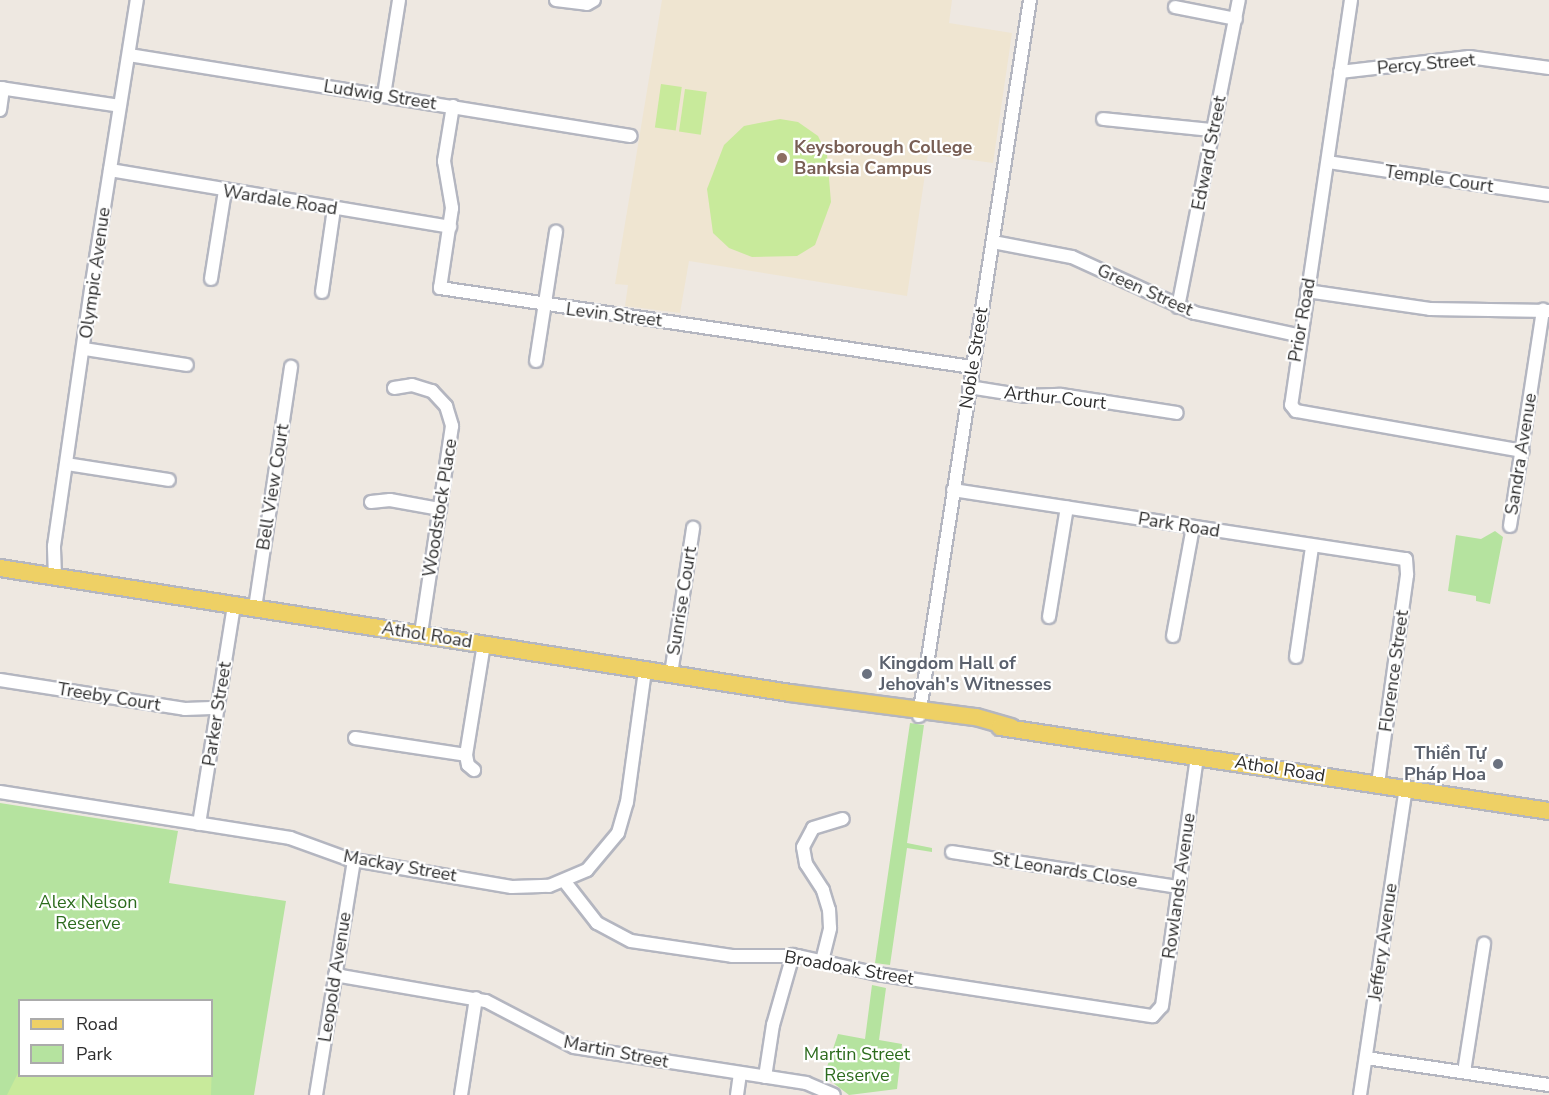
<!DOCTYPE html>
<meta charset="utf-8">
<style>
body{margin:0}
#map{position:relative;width:1549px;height:1095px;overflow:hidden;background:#eee8e1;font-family:"Nunito Sans",sans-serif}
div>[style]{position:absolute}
.education>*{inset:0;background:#efe5d1}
.green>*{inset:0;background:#b5e39f}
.pitch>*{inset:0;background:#c8ea9b;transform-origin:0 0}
.roads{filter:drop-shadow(2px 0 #b4b6c0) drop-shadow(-2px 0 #b4b6c0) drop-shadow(0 2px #b4b6c0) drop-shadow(0 -2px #b4b6c0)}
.minor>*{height:12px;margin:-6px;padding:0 6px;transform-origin:6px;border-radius:6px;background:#fff}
.major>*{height:16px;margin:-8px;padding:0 8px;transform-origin:8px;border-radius:8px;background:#eed065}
.dots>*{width:16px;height:16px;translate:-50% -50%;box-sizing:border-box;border:3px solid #fff;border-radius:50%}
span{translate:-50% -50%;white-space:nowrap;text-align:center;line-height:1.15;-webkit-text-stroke:4.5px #fff;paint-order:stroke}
.street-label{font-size:18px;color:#2d2d2d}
.education-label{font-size:18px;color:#785e54;font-weight:700}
.left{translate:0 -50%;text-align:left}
.worship-label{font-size:18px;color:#5b616d;font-weight:700}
.right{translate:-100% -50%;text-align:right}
.park-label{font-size:18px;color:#2c6b1d}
.legend{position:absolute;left:18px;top:999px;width:195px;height:78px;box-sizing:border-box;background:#fff;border:2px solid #ababab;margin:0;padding:8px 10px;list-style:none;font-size:18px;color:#2d2d2d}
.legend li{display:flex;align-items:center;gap:12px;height:30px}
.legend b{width:30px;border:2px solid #ababab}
</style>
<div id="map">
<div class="education">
<div style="clip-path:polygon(662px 0,952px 0,949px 23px,1012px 33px,993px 163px,928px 154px,907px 296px,689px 261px,680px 313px,625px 306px,628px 285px,615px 284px)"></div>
</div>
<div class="green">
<div style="clip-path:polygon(1495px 531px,1503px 537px,1490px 604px,1476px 601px,1476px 596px,1448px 591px,1456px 535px,1481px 539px)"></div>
<div style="clip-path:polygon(910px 723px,924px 725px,907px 843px,932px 848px,932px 852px,907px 848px,890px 965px,875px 963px)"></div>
<div style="clip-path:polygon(evenodd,0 803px,178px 831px,169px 883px,286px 901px,254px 1095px,0 1095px,0 803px,20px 1000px,212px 1000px,212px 1076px,20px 1076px,20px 1000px)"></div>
<div style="clip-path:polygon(872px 985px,886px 988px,879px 1040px,902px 1044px,897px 1089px,849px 1095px,824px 1076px,838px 1034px,865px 1039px)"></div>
</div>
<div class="pitch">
<div style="left:661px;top:84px;width:21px;height:44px;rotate:8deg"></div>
<div style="left:685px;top:89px;width:22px;height:43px;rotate:8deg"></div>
<div style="clip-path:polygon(780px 119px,798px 122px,818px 136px,827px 155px,831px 202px,815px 245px,797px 256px,752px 257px,729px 248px,713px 233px,707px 189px,724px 145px,744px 126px)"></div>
<div style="clip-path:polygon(212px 1061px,211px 1095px,7px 1095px,19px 1071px,20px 1076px,212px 1076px)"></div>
</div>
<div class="roads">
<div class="minor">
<div style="left:556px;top:0;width:31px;rotate:7deg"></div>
<div style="left:587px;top:4px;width:8px;rotate:-30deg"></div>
<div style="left:1351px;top:0;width:409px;rotate:98.4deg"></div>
<div style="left:1291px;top:405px;width:8px;rotate:50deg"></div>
<div style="left:1296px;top:411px;width:230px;rotate:10deg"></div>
<div style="left:1175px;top:7px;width:62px;rotate:11.1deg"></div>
<div style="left:129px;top:55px;width:508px;rotate:9.17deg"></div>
<div style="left:1340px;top:72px;width:130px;rotate:-6.6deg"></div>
<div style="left:1469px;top:57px;width:81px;rotate:7.8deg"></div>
<div style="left:0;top:88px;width:121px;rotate:8.5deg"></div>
<div style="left:384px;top:95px;width:96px;rotate:-81deg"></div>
<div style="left:453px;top:106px;width:56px;rotate:99.3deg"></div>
<div style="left:444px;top:161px;width:48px;rotate:80.3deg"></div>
<div style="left:452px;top:208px;width:81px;rotate:98.5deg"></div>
<div style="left:440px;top:288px;width:538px;rotate:8.45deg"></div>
<div style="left:0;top:110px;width:22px;rotate:-82deg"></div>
<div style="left:1103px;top:119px;width:110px;rotate:5.8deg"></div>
<div style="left:1328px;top:162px;width:223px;rotate:8.5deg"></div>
<div style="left:110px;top:170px;width:345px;rotate:9.5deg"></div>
<div style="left:993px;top:242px;width:80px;rotate:10.8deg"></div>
<div style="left:1072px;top:257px;width:135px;rotate:24.5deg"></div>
<div style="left:1195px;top:313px;width:105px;rotate:12.1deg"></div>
<div style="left:211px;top:279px;width:89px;rotate:-81deg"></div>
<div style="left:1307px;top:291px;width:124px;rotate:8.3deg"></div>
<div style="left:1430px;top:309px;width:119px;rotate:1deg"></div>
<div style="left:322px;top:292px;width:84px;rotate:-81.8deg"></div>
<div style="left:1178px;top:307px;width:313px;rotate:-78.8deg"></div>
<div style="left:85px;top:349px;width:103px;rotate:8.9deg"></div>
<div style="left:536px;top:361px;width:131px;rotate:-81.2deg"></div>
<div style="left:969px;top:387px;width:58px;rotate:9deg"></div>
<div style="left:1026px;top:396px;width:35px;rotate:-2deg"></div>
<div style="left:1061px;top:395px;width:117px;rotate:8.8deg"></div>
<div style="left:394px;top:388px;width:18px;rotate:-9deg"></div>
<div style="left:412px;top:385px;width:21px;rotate:17deg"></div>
<div style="left:432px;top:391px;width:21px;rotate:47deg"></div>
<div style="left:446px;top:406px;width:21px;rotate:73deg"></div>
<div style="left:452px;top:426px;width:210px;rotate:98.5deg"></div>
<div style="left:67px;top:464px;width:103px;rotate:8.9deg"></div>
<div style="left:953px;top:490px;width:458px;rotate:8.7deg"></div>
<div style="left:1406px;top:559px;width:16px;rotate:86deg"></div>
<div style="left:1407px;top:575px;width:211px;rotate:97.9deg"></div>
<div style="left:371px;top:502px;width:19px;rotate:-6deg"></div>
<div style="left:390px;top:500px;width:51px;rotate:10.2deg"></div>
<div style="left:1510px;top:526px;width:219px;rotate:-81.3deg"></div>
<div style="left:55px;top:577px;width:31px;rotate:-92deg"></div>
<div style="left:54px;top:546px;width:266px;rotate:-81.8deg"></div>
<div style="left:92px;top:283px;width:287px;rotate:-81deg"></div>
<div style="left:255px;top:608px;width:244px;rotate:-81.5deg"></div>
<div style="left:1049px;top:617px;width:111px;rotate:-80.7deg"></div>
<div style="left:1173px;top:636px;width:111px;rotate:-79.6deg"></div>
<div style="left:1296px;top:657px;width:111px;rotate:-81.7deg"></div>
<div style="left:671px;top:674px;width:148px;rotate:-81.4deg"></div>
<div style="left:0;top:680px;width:187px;rotate:8.9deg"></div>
<div style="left:185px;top:709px;width:33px;rotate:-2deg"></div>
<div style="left:919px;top:716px;width:725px;rotate:-81.19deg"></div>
<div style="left:355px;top:738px;width:112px;rotate:8.7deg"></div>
<div style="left:466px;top:755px;width:112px;rotate:-80.8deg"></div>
<div style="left:466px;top:755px;width:10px;rotate:79deg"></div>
<div style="left:468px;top:765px;width:8px;rotate:40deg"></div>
<div style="left:0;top:792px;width:294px;rotate:9deg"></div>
<div style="left:290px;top:838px;width:62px;rotate:19.9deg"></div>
<div style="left:348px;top:859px;width:166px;rotate:9.7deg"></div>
<div style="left:512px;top:887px;width:37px;rotate:-2deg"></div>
<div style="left:549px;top:886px;width:41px;rotate:-22.8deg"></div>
<div style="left:587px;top:870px;width:48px;rotate:-50deg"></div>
<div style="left:618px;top:833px;width:32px;rotate:-74deg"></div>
<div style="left:627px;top:802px;width:133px;rotate:-82.2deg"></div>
<div style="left:199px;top:824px;width:222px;rotate:-80.9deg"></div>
<div style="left:952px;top:852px;width:230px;rotate:8.8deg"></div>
<div style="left:565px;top:882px;width:52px;rotate:52deg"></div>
<div style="left:597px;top:923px;width:38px;rotate:28deg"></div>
<div style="left:631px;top:941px;width:102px;rotate:8.4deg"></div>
<div style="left:732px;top:956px;width:66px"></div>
<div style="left:798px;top:956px;width:81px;rotate:12.8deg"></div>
<div style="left:877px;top:974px;width:279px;rotate:8.7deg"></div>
<div style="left:1153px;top:1016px;width:13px;rotate:-48deg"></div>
<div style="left:1162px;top:1006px;width:252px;rotate:-82deg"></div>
<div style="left:822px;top:961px;width:34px;rotate:-76deg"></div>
<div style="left:830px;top:928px;width:18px;rotate:-93deg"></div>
<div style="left:829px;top:910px;width:21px;rotate:-107deg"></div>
<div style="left:823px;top:890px;width:31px;rotate:-123deg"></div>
<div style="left:806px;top:864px;width:17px;rotate:-100deg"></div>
<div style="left:803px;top:847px;width:21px;rotate:-62deg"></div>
<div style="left:813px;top:828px;width:31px;rotate:-17deg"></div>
<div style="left:335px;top:975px;width:153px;rotate:9.8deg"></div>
<div style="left:486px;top:1001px;width:99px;rotate:27.6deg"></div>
<div style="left:574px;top:1047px;width:235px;rotate:8.8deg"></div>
<div style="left:806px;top:1083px;width:30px;rotate:23deg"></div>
<div style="left:1366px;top:1058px;width:185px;rotate:8.4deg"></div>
<div style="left:1464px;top:1072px;width:130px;rotate:-81.1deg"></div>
<div style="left:765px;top:1077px;width:53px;rotate:-81.3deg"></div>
<div style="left:773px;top:1025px;width:73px;rotate:-74.1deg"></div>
<div style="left:316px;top:1095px;width:238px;rotate:-80.8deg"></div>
<div style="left:461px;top:1095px;width:98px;rotate:-81.2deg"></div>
<div style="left:737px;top:1095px;width:21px;rotate:-82deg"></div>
<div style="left:1360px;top:1095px;width:310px;rotate:-81.5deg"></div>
</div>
<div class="major">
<div style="left:0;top:568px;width:800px;rotate:8.99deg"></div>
<div style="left:790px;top:693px;width:188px;rotate:7.4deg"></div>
<div style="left:976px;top:717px;width:37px;rotate:16deg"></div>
<div style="left:1000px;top:727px;width:555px;rotate:8.7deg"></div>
</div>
</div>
<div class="dots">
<div style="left:782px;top:158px;background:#8d6e63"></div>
<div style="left:867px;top:674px;background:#6b7280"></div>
<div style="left:1498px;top:764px;background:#6b7280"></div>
</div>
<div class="street-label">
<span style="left:1426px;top:64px;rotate:-5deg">Percy Street</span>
<span style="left:380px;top:95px;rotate:9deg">Ludwig Street</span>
<span style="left:1209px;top:153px;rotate:-79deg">Edward Street</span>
<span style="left:1439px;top:179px;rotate:8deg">Temple Court</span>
<span style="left:280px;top:200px;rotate:9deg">Wardale Road</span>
<span style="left:95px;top:273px;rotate:-82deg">Olympic Avenue</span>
<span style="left:1145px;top:290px;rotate:24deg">Green Street</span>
<span style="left:614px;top:315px;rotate:7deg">Levin Street</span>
<span style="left:1302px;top:320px;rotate:-80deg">Prior Road</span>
<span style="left:974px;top:358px;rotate:-81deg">Noble Street</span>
<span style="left:1055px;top:398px;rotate:6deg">Arthur Court</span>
<span style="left:1521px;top:454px;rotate:-81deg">Sandra Avenue</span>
<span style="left:273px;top:487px;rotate:-81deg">Bell View Court</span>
<span style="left:440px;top:508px;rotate:-81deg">Woodstock Place</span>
<span style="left:1179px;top:525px;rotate:9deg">Park Road</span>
<span style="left:682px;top:601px;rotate:-81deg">Sunrise Court</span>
<span style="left:427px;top:635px;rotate:9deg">Athol Road</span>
<span style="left:1394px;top:671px;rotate:-82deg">Florence Street</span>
<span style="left:109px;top:697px;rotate:9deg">Treeby Court</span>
<span style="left:217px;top:714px;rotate:-81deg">Parker Street</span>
<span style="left:1280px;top:769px;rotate:9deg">Athol Road</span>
<span style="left:400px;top:866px;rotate:10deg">Mackay Street</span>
<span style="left:1065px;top:870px;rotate:9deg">St Leonards Close</span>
<span style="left:1179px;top:886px;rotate:-82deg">Rowlands Avenue</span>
<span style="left:1383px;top:942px;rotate:-82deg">Jeffery Avenue</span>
<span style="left:849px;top:968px;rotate:10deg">Broadoak Street</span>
<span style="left:335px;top:977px;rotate:-81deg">Leopold Avenue</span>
<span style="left:616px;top:1052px;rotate:11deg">Martin Street</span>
</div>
<div class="education-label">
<span class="left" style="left:794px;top:158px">Keysborough College<br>Banksia Campus</span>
</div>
<div class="worship-label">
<span class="left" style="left:879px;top:674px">Kingdom Hall of<br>Jehovah's Witnesses</span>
<span class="right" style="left:1486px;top:764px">Thiền Tự<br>Pháp Hoa</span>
</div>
<div class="park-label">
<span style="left:88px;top:913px">Alex Nelson<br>Reserve</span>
<span style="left:857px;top:1065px">Martin Street<br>Reserve</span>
</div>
<ul class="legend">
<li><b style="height:8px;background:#eed065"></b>Road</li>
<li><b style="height:16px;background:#b5e39f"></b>Park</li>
</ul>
</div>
